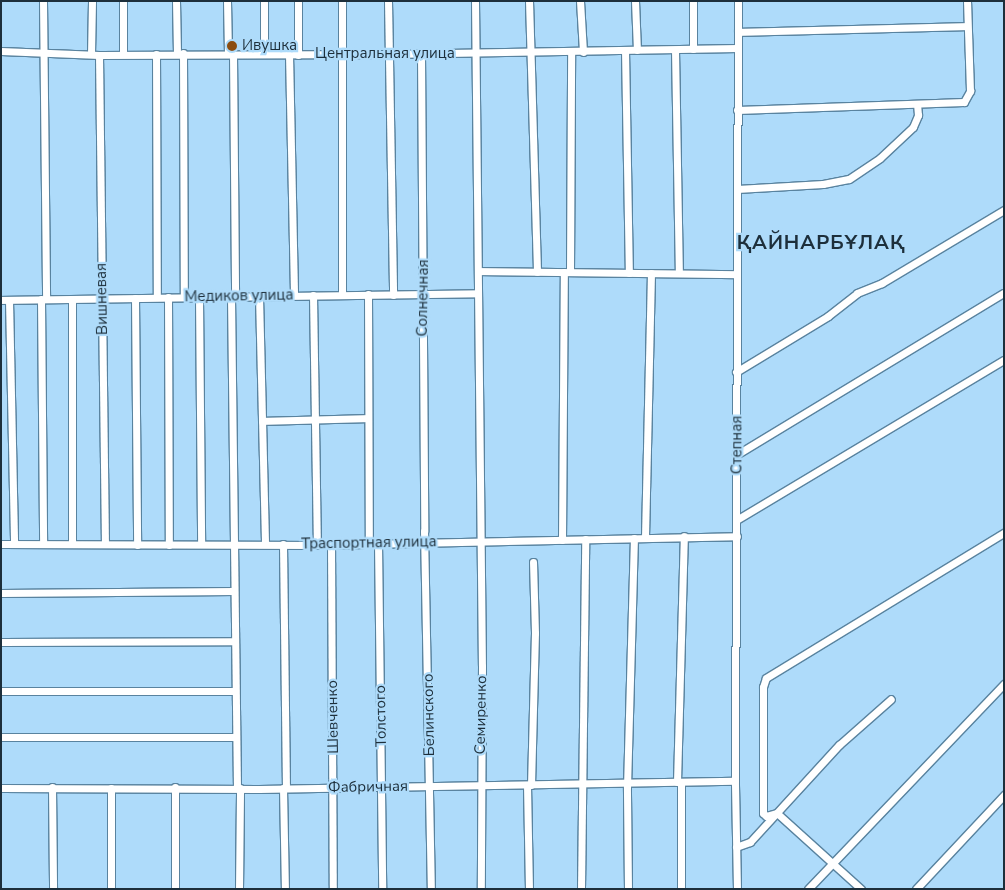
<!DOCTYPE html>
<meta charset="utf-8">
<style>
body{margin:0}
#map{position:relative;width:1005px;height:890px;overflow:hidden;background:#aedbfa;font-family:"Nunito Sans",sans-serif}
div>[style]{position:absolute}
.roads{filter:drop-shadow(1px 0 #59839f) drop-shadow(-1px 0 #59839f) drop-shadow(0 1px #59839f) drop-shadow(0 -1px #59839f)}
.minor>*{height:7px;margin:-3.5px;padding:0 3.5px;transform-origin:3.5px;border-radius:3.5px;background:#fff}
.dots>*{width:14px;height:14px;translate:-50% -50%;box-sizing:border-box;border:2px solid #aedbfa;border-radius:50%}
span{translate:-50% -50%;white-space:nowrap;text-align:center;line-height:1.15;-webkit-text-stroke:4.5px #aedbfa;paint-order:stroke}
.poi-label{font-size:15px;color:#1d2f3b}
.left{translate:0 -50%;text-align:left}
.street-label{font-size:15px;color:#1d2f3b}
.district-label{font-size:20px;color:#1d2f3b;font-weight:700;letter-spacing:1px}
.frame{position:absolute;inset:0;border:2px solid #1d2f3b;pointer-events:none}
</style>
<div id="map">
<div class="roads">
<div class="minor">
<div style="left:43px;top:1px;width:298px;rotate:89.4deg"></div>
<div style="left:123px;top:1px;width:53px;rotate:90deg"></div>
<div style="left:176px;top:1px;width:52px;rotate:88.9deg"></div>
<div style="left:227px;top:1px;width:53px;rotate:88.9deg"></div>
<div style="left:264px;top:1px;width:53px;rotate:90deg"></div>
<div style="left:298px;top:1px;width:54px;rotate:90deg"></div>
<div style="left:342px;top:1px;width:293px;rotate:90deg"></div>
<div style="left:388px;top:1px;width:294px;rotate:89deg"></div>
<div style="left:475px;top:1px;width:665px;rotate:89.4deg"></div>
<div style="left:482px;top:666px;width:223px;rotate:90.3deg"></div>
<div style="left:529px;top:1px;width:271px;rotate:88.3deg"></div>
<div style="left:580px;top:1px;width:51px;rotate:86.6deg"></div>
<div style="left:635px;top:1px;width:49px;rotate:87.7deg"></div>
<div style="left:693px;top:1px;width:48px;rotate:90deg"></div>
<div style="left:738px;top:32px;width:229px;rotate:-1.5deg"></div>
<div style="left:625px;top:50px;width:223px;rotate:89deg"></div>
<div style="left:675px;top:50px;width:223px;rotate:89deg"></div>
<div style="left:1px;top:51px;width:98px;rotate:2.3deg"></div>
<div style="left:99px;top:55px;width:290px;rotate:-0.2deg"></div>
<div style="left:389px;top:54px;width:349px;rotate:-1deg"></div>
<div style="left:183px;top:53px;width:243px;rotate:89.8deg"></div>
<div style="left:91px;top:54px;width:53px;rotate:-88.9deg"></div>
<div style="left:156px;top:54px;width:243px;rotate:89.8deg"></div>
<div style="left:233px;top:54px;width:243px;rotate:89.5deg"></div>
<div style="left:289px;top:54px;width:241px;rotate:88.8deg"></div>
<div style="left:421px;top:54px;width:477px;rotate:89.6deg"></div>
<div style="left:424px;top:531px;width:358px;rotate:88.9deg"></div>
<div style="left:99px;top:55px;width:489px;rotate:89.3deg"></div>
<div style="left:737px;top:110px;width:227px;rotate:-2deg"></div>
<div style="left:964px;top:102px;width:13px;rotate:-61deg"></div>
<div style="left:970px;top:91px;width:90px;rotate:-91.9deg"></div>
<div style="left:737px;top:189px;width:86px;rotate:-3.3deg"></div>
<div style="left:823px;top:184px;width:26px;rotate:-11deg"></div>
<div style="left:849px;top:179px;width:37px;rotate:-34deg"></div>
<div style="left:880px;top:158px;width:45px;rotate:-43.2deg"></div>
<div style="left:913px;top:127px;width:13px;rotate:-67deg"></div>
<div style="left:918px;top:115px;width:11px;rotate:-95deg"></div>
<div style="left:478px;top:271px;width:259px;rotate:0.7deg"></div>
<div style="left:570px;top:272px;width:219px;rotate:-89.7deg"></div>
<div style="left:368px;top:294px;width:249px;rotate:89.8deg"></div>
<div style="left:313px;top:295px;width:250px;rotate:89.1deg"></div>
<div style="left:259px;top:296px;width:248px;rotate:88.6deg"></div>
<div style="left:168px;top:297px;width:248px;rotate:89.8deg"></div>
<div style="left:199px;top:297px;width:247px;rotate:89.5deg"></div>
<div style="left:231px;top:297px;width:491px;rotate:89.3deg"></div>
<div style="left:135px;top:298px;width:247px;rotate:89.5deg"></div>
<div style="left:41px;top:299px;width:244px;rotate:89.5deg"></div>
<div style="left:1px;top:300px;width:477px;rotate:-0.8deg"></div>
<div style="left:9px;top:300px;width:244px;rotate:88.8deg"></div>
<div style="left:736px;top:372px;width:108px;rotate:-31.3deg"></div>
<div style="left:828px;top:316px;width:37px;rotate:-38deg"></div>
<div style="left:857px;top:293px;width:27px;rotate:-22deg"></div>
<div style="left:882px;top:283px;width:142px;rotate:-30.9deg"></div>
<div style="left:262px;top:421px;width:106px;rotate:-1.6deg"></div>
<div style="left:736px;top:455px;width:313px;rotate:-31.2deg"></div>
<div style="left:738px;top:519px;width:310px;rotate:-30.9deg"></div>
<div style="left:645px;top:537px;width:264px;rotate:-88.7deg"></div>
<div style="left:562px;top:540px;width:268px;rotate:-89.6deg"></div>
<div style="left:72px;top:543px;width:244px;rotate:-90deg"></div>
<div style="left:378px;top:543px;width:346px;rotate:89.3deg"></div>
<div style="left:1px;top:544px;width:316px;rotate:0.2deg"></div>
<div style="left:317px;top:545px;width:420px;rotate:-1.2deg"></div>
<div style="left:283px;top:544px;width:244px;rotate:89.3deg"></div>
<div style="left:331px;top:544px;width:345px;rotate:89.7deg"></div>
<div style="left:1px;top:593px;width:233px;rotate:-0.5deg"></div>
<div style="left:1px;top:642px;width:234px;rotate:-0.2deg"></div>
<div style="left:1px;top:691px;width:234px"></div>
<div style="left:1px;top:737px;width:235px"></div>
<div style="left:677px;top:782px;width:246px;rotate:-88.4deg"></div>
<div style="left:527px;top:785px;width:104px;rotate:88.9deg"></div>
<div style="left:531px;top:785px;width:152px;rotate:-88.5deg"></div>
<div style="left:535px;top:633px;width:71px;rotate:-91.6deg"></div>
<div style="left:52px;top:787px;width:102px;rotate:89.4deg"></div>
<div style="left:175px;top:787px;width:102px;rotate:90deg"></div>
<div style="left:1px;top:788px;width:258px;rotate:0.2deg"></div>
<div style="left:259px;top:789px;width:476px;rotate:-1deg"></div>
<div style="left:111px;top:788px;width:101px;rotate:90deg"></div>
<div style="left:283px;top:788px;width:101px;rotate:88.9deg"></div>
<div style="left:736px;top:847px;width:15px;rotate:-20deg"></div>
<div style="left:750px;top:842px;width:132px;rotate:-47.5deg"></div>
<div style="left:839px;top:745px;width:69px;rotate:-41.5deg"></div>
<div style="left:239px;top:889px;width:101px;rotate:-89.4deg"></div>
<div style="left:581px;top:889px;width:350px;rotate:-89.3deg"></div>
<div style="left:628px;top:889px;width:102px;rotate:-90.6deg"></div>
<div style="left:627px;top:787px;width:249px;rotate:-88.4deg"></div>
<div style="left:681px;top:889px;width:107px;rotate:-90deg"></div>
<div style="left:737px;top:889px;width:108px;rotate:-91.1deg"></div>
<div style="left:735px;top:781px;width:780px;rotate:-89.78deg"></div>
<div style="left:808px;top:889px;width:284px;rotate:-46.3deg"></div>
<div style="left:861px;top:889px;width:113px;rotate:-137.9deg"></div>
<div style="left:777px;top:813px;width:11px;rotate:165deg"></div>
<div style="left:766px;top:816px;width:4px;rotate:-135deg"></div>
<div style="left:763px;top:813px;width:126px;rotate:-90deg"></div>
<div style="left:763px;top:687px;width:9px;rotate:-72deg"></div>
<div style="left:766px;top:678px;width:279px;rotate:-31.4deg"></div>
<div style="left:916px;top:889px;width:129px;rotate:-46.9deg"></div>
</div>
</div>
<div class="dots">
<div style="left:232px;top:46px;background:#8b4d11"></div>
</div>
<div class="poi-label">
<span class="left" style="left:242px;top:46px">Ивушка</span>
</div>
<div class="street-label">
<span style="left:385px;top:54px">Центральная улица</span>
<span style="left:239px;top:296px;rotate:-1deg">Медиков улица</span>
<span style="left:423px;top:298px;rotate:-89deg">Солнечная</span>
<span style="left:102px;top:299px;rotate:-91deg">Вишневая</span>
<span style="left:737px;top:445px;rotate:-90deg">Степная</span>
<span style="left:369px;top:543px;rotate:-1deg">Траспортная улица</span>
<span style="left:429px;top:715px;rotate:-91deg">Белинского</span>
<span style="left:481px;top:715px;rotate:-89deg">Семиренко</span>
<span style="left:381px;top:716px;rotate:-91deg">Толстого</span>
<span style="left:333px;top:717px;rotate:-91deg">Шевченко</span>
<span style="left:368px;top:787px;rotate:-1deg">Фабричная</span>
</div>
<div class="district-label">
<span style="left:821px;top:242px">ҚАЙНАРБҰЛАҚ</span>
</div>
<div class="frame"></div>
</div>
